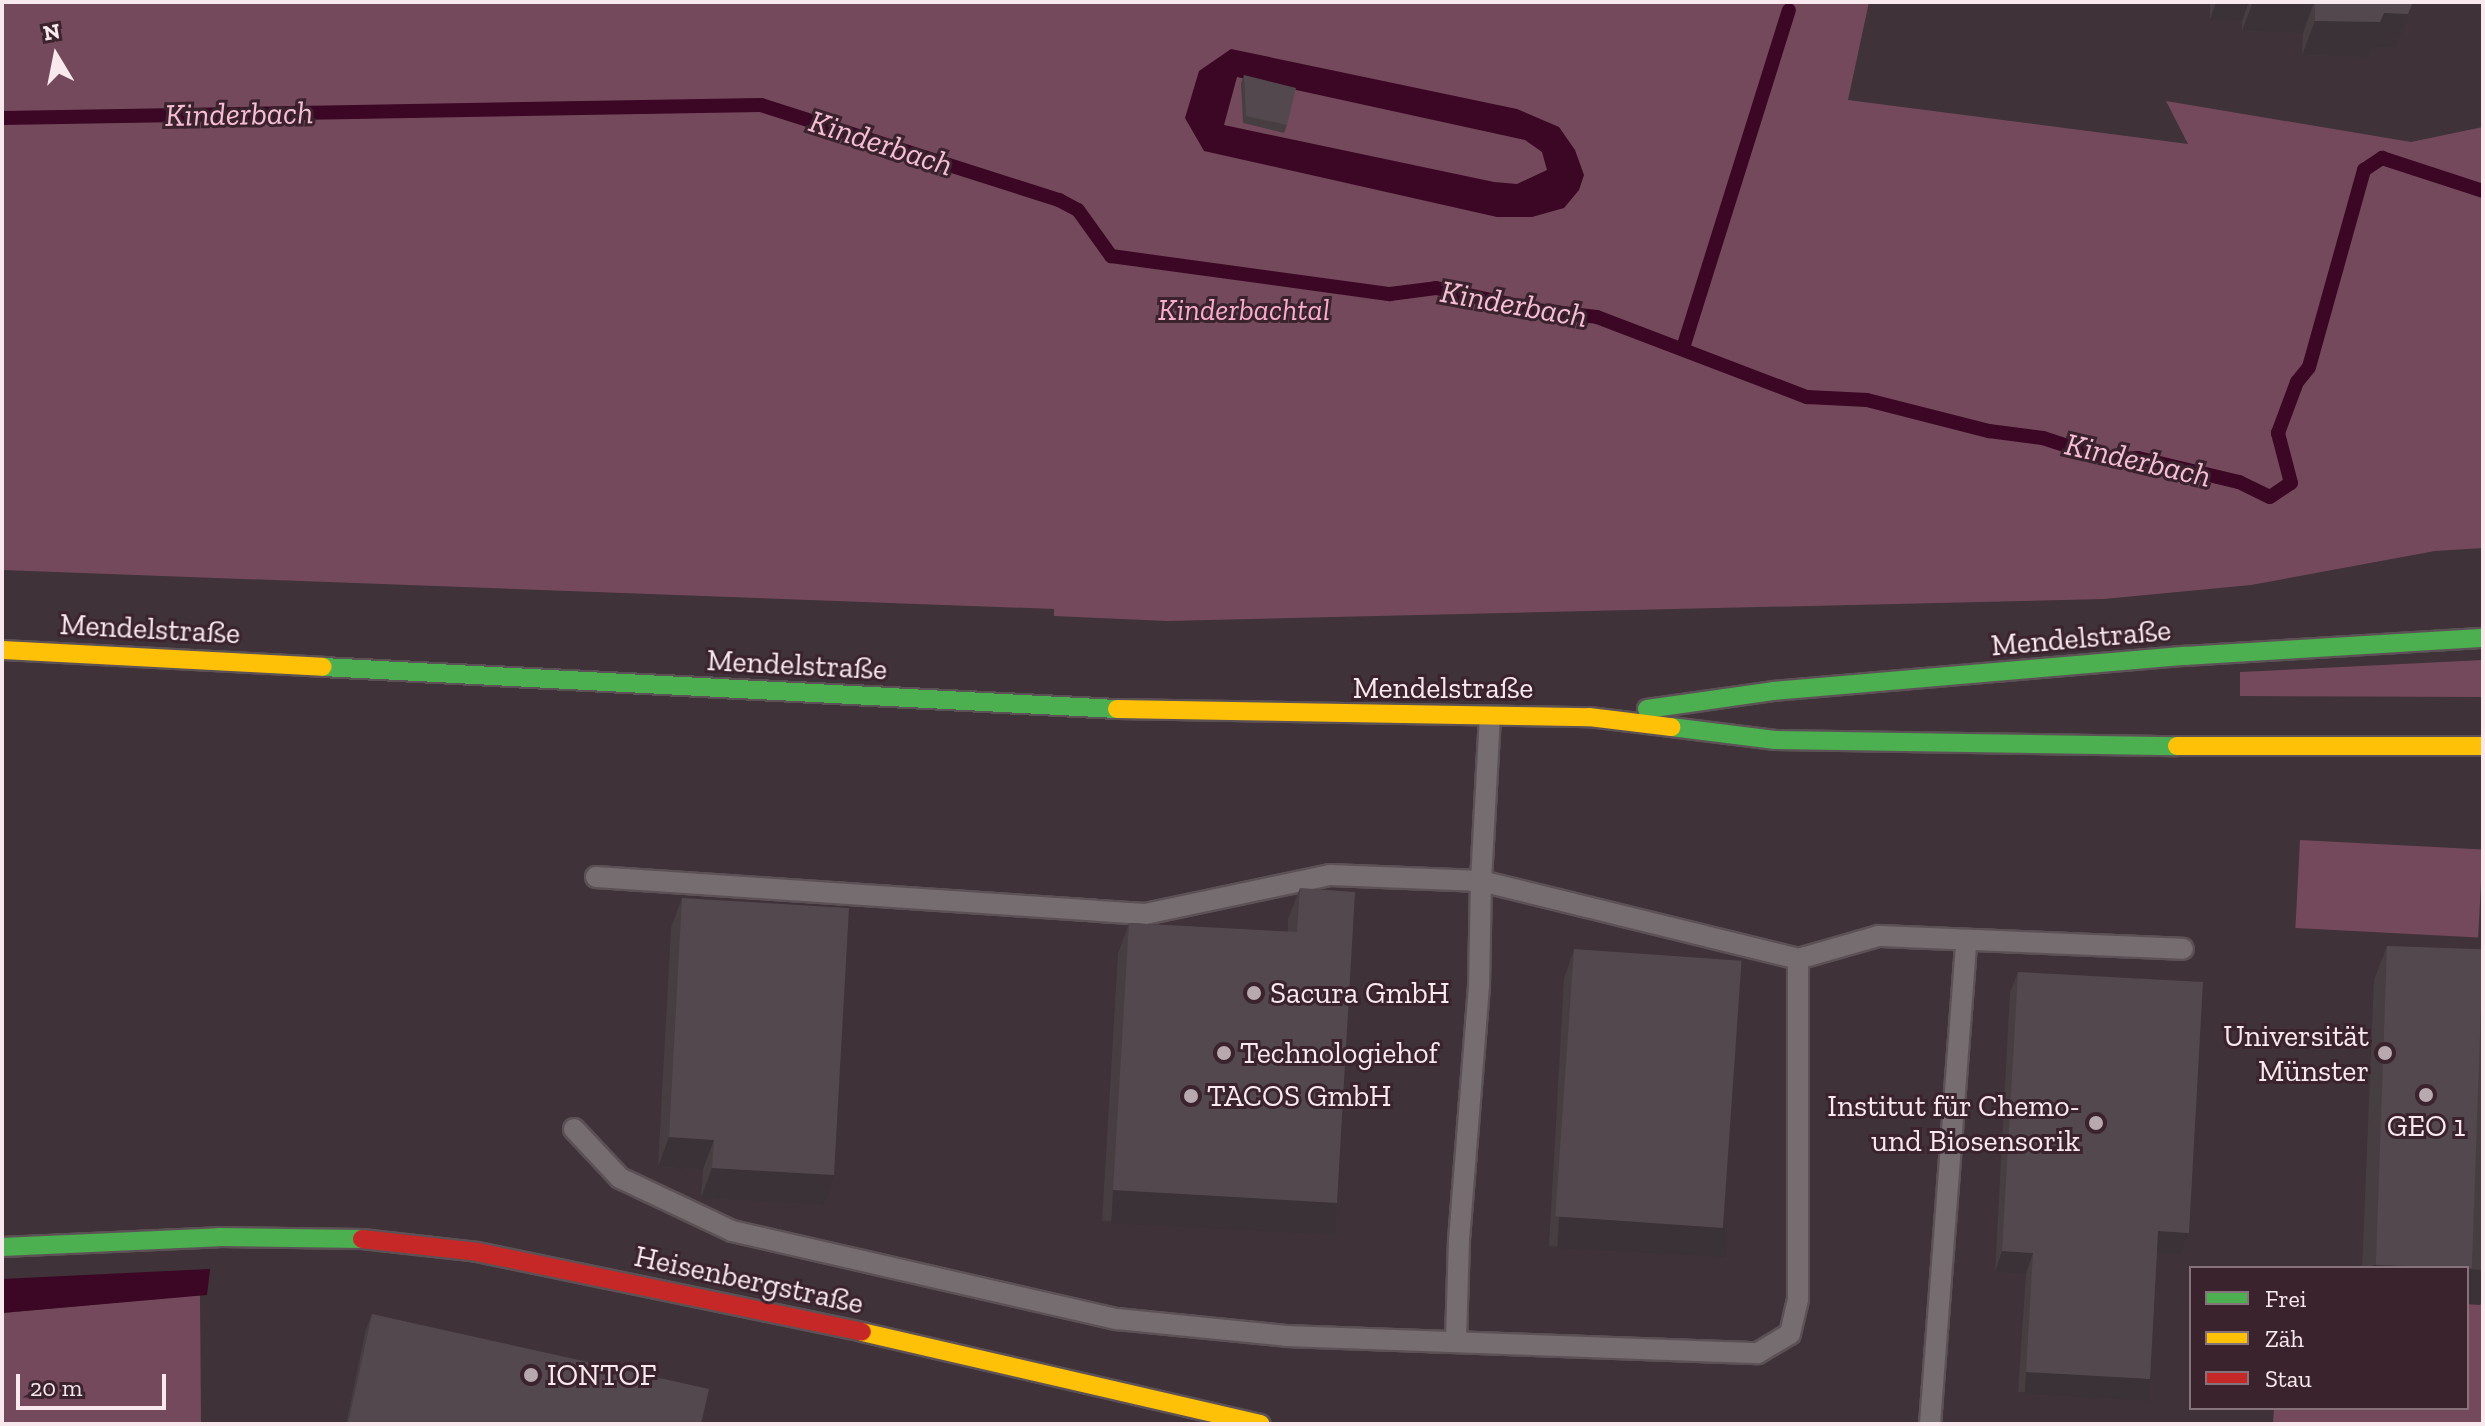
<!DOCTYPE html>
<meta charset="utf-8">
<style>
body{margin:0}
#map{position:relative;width:2485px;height:1426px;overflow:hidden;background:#3f3238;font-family:"Zilla Slab",serif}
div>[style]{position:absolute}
.green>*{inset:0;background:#75495c;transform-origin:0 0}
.water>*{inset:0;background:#3b0724}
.stream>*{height:14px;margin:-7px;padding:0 7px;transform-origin:7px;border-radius:7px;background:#3b0724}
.roads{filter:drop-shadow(2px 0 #5c5155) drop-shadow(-2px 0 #5c5155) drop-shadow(0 2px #5c5155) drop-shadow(0 -2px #5c5155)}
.lane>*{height:20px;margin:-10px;padding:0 10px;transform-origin:10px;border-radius:10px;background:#766d70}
.fast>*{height:18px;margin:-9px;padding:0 9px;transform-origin:9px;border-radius:9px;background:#4caf50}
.slow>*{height:18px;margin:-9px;padding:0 9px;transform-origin:9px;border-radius:9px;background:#ffc107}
.jam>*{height:18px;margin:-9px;padding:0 9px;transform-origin:9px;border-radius:9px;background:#c62828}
.wall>*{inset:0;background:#473e42}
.shaded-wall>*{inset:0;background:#3a3236;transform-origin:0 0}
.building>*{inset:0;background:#53484d;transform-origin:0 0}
.dots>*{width:22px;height:22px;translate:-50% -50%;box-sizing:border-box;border:4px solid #3a232d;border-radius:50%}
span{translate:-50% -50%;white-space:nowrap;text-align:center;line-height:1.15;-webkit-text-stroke:6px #3a232d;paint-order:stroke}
.park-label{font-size:30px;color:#f9accb;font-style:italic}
.street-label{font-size:30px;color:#f8e9ee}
.poi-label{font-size:30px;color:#f8e9ee}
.left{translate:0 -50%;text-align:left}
.right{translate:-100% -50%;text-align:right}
.water-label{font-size:32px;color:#f8bed5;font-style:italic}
.frame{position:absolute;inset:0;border:4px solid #f8e9ee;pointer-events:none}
.legend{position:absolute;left:2189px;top:1266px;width:280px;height:144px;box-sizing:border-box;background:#3a232d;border:2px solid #86727a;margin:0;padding:10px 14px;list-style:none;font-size:24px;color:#f8e9ee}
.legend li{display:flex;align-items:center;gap:16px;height:40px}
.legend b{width:40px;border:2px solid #86727a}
.north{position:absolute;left:16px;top:16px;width:80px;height:80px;-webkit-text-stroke:6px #3a232d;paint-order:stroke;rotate:350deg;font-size:22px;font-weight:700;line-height:32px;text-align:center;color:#f8e9ee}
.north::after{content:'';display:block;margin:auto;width:28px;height:36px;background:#f8e9ee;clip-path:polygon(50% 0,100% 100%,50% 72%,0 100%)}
.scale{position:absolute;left:16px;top:1374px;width:150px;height:36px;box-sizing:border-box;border:4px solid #f8e9ee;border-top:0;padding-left:10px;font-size:24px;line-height:28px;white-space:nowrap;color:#f8e9ee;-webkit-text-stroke:6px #3a232d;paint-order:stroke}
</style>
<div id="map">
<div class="green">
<div style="clip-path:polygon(2px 2px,1869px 2px,1848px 100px,2188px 144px,2166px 101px,2411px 142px,2483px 127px,2483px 548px,2435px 551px,2251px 585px,2104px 599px,1167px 621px,1054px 616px,1054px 609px,2px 570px)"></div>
<div style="clip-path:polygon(2483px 660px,2483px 697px,2240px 696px,2240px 672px)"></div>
<div style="left:2300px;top:840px;width:183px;height:88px;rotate:3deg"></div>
<div style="clip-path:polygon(200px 1295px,201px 1424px,2px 1424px,2px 1313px)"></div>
<div style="clip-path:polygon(2467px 1303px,2483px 1304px,2483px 1424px,2273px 1424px,2274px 1408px,2467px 1408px)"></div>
</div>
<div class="water">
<div style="clip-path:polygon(evenodd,1231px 49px,1517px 109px,1559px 127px,1575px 150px,1584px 175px,1579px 190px,1564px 208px,1532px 217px,1497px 217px,1204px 151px,1185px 118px,1199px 71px,1231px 49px,1237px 77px,1525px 140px,1542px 152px,1547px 170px,1517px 184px,1494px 182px,1224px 125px,1237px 77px)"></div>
<div style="clip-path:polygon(210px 1269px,207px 1295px,2px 1313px,2px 1279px)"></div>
</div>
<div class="stream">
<div style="left:2px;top:118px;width:759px;rotate:-0.98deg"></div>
<div style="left:761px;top:105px;width:313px;rotate:17.7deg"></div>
<div style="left:1059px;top:200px;width:21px;rotate:28deg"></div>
<div style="left:1078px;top:210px;width:57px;rotate:54.3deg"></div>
<div style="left:1111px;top:256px;width:282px;rotate:7.8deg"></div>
<div style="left:1390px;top:294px;width:46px;rotate:-7.4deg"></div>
<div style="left:1436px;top:288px;width:102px;rotate:12.4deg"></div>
<div style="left:1536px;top:310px;width:61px;rotate:6.5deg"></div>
<div style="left:1597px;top:317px;width:225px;rotate:20.9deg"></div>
<div style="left:1807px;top:397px;width:60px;rotate:2.9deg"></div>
<div style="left:1867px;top:400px;width:126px;rotate:14.3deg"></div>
<div style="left:1989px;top:431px;width:54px;rotate:7.4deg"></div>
<div style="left:2043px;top:438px;width:71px;rotate:18.2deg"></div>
<div style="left:2110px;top:460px;width:28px;rotate:-4deg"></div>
<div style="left:2138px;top:458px;width:104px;rotate:13.4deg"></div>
<div style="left:2239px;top:482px;width:34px;rotate:26deg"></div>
<div style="left:2270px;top:497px;width:25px;rotate:-34deg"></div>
<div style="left:2291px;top:483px;width:52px;rotate:-104.6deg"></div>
<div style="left:2278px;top:433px;width:54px;rotate:-69.6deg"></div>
<div style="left:2297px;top:382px;width:19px;rotate:-51deg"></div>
<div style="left:2309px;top:367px;width:205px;rotate:-74.4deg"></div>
<div style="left:2364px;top:170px;width:22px;rotate:-34deg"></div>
<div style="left:2382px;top:158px;width:106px;rotate:18.1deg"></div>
<div style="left:1683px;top:348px;width:354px;rotate:-72.6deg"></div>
</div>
<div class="roads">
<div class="lane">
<div style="left:596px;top:877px;width:550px;rotate:3.86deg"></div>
<div style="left:1145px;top:914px;width:189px;rotate:-11.9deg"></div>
<div style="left:1330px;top:875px;width:151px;rotate:2.3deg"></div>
<div style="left:1481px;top:881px;width:326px;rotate:13.8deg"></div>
<div style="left:1798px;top:959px;width:84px;rotate:-15.9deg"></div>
<div style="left:1879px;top:936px;width:304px;rotate:2.4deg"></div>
<div style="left:574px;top:1129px;width:67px;rotate:46.8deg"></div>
<div style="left:620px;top:1178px;width:124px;rotate:25.3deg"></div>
<div style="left:732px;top:1231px;width:395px;rotate:12.9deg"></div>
<div style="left:1117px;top:1319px;width:170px;rotate:5.7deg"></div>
<div style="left:1286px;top:1336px;width:472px;rotate:2.1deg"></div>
<div style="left:1758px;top:1353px;width:37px;rotate:-31deg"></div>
<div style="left:1790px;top:1334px;width:36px;rotate:-77deg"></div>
<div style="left:1798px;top:1299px;width:340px;rotate:-90deg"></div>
<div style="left:1456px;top:1340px;width:100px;rotate:-88.3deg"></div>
<div style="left:1459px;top:1240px;width:256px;rotate:-85.5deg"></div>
<div style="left:1479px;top:985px;width:104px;rotate:-88.9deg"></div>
<div style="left:1481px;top:881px;width:164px;rotate:-86.9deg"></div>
<div style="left:1930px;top:1424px;width:484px;rotate:-85.7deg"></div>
</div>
<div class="fast">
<div style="left:323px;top:667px;width:795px;rotate:3.03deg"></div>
<div style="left:1647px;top:709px;width:127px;rotate:-8.1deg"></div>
<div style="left:1773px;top:691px;width:413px;rotate:-4.9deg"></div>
<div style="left:2185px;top:656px;width:299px;rotate:-3.5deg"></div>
<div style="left:1671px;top:727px;width:105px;rotate:7.1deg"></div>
<div style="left:1775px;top:740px;width:402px;rotate:0.9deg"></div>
<div style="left:2px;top:1247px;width:217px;rotate:-2.6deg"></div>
<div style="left:219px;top:1237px;width:143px;rotate:0.8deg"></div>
</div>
<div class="slow">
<div style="left:2px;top:650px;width:321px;rotate:3deg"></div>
<div style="left:1117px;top:709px;width:472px;rotate:1deg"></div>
<div style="left:1589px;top:717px;width:83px;rotate:7deg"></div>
<div style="left:2177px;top:746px;width:306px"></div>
<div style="left:862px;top:1332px;width:409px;rotate:13deg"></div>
</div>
<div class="jam">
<div style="left:362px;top:1239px;width:116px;rotate:6.4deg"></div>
<div style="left:477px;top:1252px;width:393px;rotate:11.7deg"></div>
</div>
</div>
<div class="wall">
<div style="clip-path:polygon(2210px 2px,2414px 2px,2395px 48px,2371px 47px,2368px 57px,2302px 55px,2303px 33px,2242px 31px,2242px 21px,2210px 20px)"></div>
<div style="clip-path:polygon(1244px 75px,1287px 125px,1284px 133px,1243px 123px,1241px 83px)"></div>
<div style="clip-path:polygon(1300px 888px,1325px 1234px,1102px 1221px,1118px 954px,1129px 923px,1288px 932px,1288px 919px)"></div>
<div style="clip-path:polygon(682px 898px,823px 1205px,701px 1198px,703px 1169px,658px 1167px,671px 928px)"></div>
<div style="clip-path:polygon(2387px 946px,2483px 950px,2483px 1304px,2467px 1304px,2467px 1268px,2362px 1268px,2374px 980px)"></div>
<div style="clip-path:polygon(1574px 949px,1716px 1256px,1549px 1246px,1564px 979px)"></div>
<div style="clip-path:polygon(2018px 972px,2189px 1233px,2181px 1254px,2157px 1252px,2150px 1379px,2143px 1400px,2018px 1392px,2026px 1274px,1995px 1272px,2010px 992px)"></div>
<div style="clip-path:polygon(372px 1314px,701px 1424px,346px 1424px,366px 1329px)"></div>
</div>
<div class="shaded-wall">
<div style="clip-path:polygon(2216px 2px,2249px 2px,2242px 21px,2210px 20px)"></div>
<div style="clip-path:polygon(2253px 2px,2314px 2px,2303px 33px,2242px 31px)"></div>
<div style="clip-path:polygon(2414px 2px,2395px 48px,2371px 47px,2368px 57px,2302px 55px,2315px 21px,2384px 13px)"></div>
<div style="clip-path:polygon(669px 1137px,714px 1140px,703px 1169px,658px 1167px)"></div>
<div style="clip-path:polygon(712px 1168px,834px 1175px,823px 1205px,701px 1198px)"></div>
<div style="left:1113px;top:1190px;width:224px;height:33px;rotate:3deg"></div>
<div style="left:1559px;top:1217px;width:168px;height:31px;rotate:3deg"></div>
<div style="clip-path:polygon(2158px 1231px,2189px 1233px,2181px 1254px,2151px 1252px)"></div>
<div style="clip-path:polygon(2002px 1251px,2033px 1253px,2026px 1274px,1995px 1272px)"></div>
<div style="clip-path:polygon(2373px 1265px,2444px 1268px,2372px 1268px)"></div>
<div style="left:2467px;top:1269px;width:16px;height:35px;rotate:4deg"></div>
<div style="left:2026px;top:1372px;width:124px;height:22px;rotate:3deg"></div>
</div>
<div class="building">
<div style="clip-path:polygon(2315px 2px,2413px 2px,2408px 14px,2384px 13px,2380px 22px,2315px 21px)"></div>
<div style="clip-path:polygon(1244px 75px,1296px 88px,1287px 125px,1246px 116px)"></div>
<div style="clip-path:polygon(1300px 888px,1355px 892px,1337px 1203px,1113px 1190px,1129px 923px,1297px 932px)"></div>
<div style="clip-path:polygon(682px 898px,849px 908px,834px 1175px,712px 1168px,714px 1140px,669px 1137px)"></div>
<div style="left:2387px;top:946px;width:96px;height:319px;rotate:2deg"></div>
<div style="left:1574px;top:949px;width:168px;height:268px;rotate:4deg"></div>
<div style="clip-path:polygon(2018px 972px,2203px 982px,2189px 1233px,2158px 1231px,2150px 1379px,2026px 1372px,2033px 1253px,2002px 1251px)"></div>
<div style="clip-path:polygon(372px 1314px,709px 1389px,701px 1424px,348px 1424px)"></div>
</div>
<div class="dots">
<div style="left:1254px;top:993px;background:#b7a9ae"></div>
<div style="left:1224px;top:1053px;background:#b7a9ae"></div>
<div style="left:2385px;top:1053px;background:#b7a9ae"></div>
<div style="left:2426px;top:1095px;background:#b7a9ae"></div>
<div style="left:1191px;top:1096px;background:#b7a9ae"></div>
<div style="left:2096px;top:1123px;background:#b7a9ae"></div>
<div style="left:531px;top:1375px;background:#b7a9ae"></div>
</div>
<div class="park-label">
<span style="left:1244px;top:310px">Kinderbachtal</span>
</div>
<div class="street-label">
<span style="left:150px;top:629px;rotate:3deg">Mendelstraße</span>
<span style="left:2081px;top:638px;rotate:-5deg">Mendelstraße</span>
<span style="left:797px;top:665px;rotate:3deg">Mendelstraße</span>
<span style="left:1443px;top:688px">Mendelstraße</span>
<span style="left:749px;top:1280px;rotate:12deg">Heisenbergstraße</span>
</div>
<div class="poi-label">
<span class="left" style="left:1270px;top:993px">Sacura GmbH</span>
<span class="right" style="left:2369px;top:1053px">Universität<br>Münster</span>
<span class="left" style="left:1240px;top:1053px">Technologiehof</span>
<span class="left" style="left:1207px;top:1096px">TACOS GmbH</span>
<span class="right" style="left:2080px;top:1123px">Institut für Chemo-<br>und Biosensorik</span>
<span style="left:2426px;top:1126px">GEO 1</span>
<span class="left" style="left:547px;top:1375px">IONTOF</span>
</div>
<div class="water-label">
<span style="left:239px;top:114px;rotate:-1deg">Kinderbach</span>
<span style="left:881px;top:143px;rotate:18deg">Kinderbach</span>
<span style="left:1514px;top:304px;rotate:10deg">Kinderbach</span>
<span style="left:2138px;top:460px;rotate:13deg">Kinderbach</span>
</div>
<div class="frame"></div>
<ul class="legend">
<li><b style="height:10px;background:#4caf50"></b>Frei</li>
<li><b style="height:10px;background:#ffc107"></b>Zäh</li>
<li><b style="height:10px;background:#c62828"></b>Stau</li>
</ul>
<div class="north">N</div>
<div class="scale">20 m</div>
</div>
